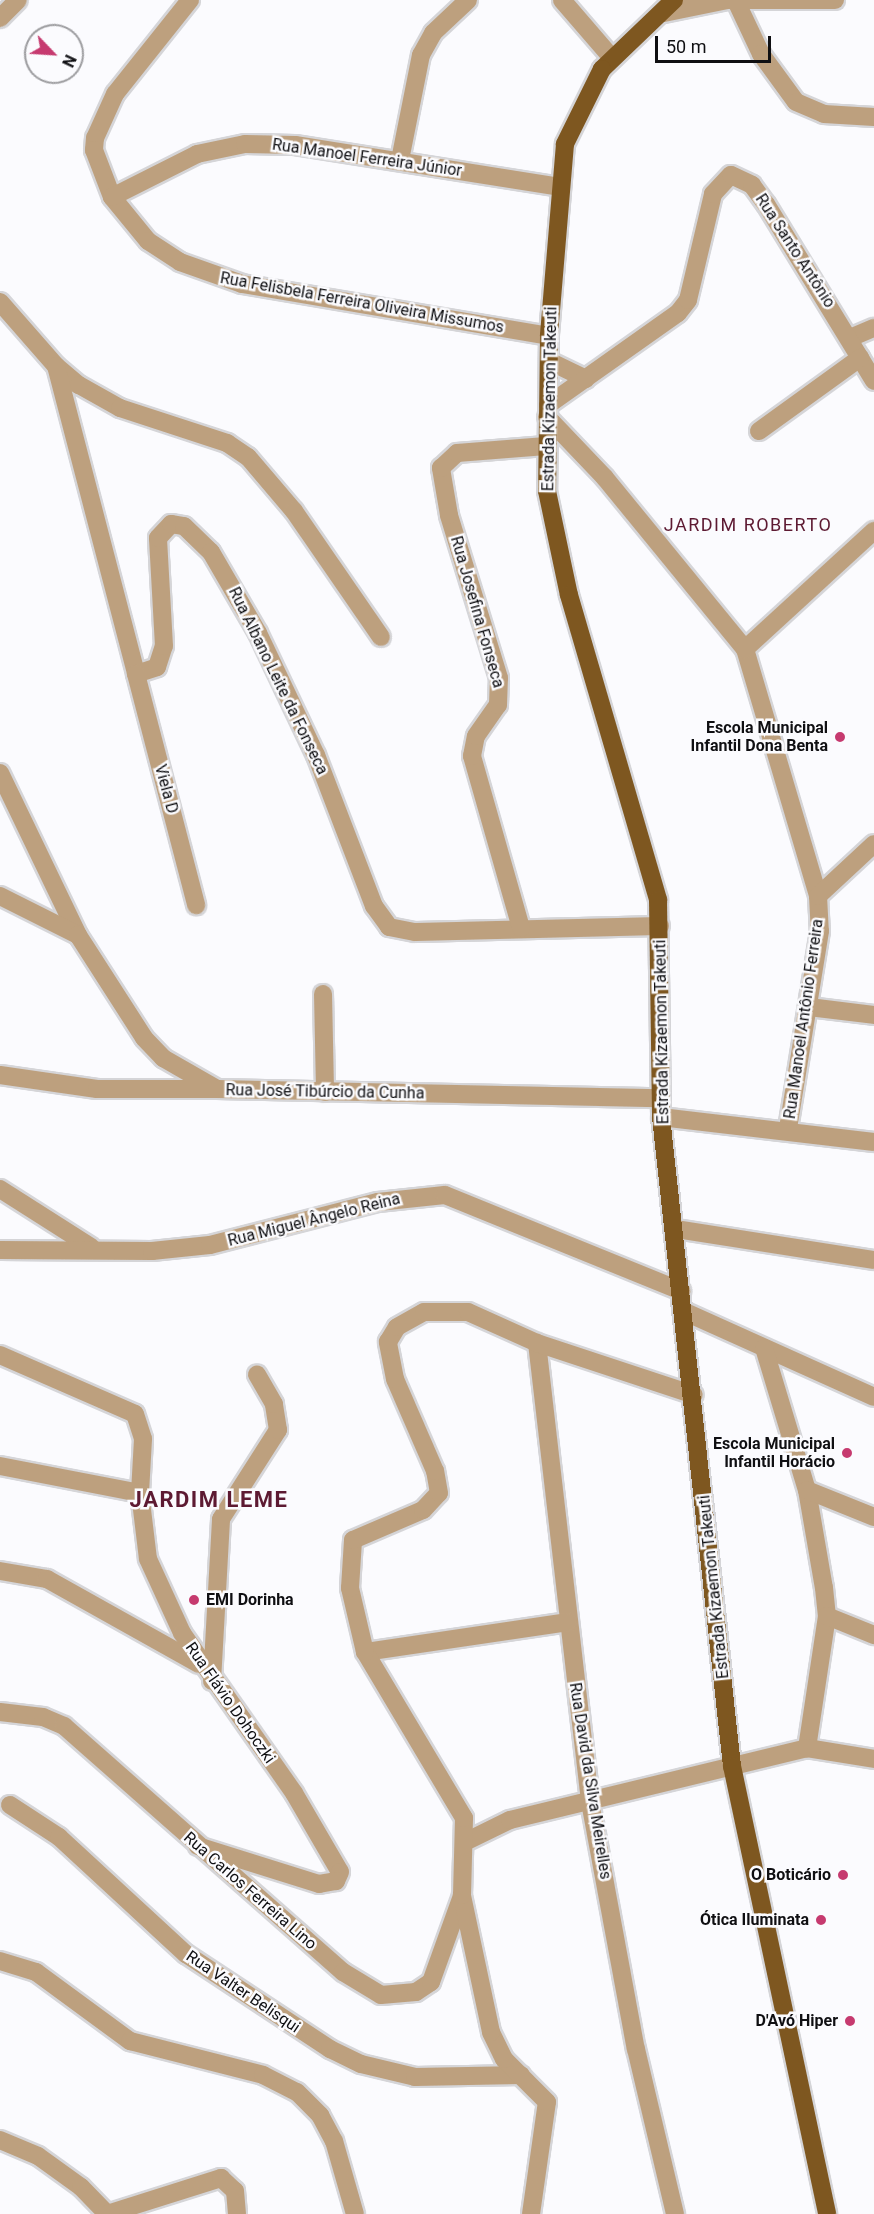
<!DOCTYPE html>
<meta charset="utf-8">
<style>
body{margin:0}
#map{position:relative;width:874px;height:2214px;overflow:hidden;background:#fbfbfe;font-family:Roboto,sans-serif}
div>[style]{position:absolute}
.roads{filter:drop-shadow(2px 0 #d5d5d8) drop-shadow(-2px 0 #d5d5d8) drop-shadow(0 2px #d5d5d8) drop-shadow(0 -2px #d5d5d8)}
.minor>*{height:18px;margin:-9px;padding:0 9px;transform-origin:9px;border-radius:9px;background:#bda07e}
.major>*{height:18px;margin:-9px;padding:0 9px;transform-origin:9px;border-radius:9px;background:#7e5720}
.dots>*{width:16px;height:16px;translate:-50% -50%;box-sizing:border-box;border:3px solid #fbfbfe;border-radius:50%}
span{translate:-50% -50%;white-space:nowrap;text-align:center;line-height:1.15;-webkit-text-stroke:5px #fbfbfe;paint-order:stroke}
.street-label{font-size:16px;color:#0f0f12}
.poi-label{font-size:16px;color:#0f0f12;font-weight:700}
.right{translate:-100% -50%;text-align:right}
.left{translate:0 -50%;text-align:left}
.neighbourhood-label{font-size:18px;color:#5d1a32;letter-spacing:1.5px}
.district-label{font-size:22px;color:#5d1a32;font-weight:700;letter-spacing:1.5px}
.north{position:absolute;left:24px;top:24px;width:60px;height:60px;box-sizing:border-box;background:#fbfbfe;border:2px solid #9d9da0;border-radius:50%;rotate:115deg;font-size:16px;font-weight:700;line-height:24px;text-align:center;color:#0f0f12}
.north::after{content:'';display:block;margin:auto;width:21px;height:27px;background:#c63a6f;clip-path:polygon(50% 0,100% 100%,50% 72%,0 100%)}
.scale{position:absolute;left:655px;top:36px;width:116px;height:27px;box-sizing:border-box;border:3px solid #0f0f12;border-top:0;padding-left:8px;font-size:18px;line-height:21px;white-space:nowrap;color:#0f0f12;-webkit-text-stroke:4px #fbfbfe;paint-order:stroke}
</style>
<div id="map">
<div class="roads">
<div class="minor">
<div style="left:190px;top:0;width:120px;rotate:128.6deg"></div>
<div style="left:115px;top:94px;width:48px;rotate:114.4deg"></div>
<div style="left:95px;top:138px;width:12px;rotate:95deg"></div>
<div style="left:94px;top:150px;width:50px;rotate:69deg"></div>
<div style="left:112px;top:197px;width:57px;rotate:50.7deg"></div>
<div style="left:148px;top:241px;width:38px;rotate:33deg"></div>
<div style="left:180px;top:262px;width:66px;rotate:19.5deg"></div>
<div style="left:242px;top:284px;width:311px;rotate:9.6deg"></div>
<div style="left:562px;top:0;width:77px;rotate:49.2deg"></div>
<div style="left:736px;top:1px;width:59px;rotate:64.7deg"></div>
<div style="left:761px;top:54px;width:59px;rotate:53.9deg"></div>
<div style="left:796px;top:102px;width:30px;rotate:23deg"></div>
<div style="left:824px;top:114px;width:50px;rotate:3.4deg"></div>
<div style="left:664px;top:13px;width:65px;rotate:-11.5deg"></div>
<div style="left:728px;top:0;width:107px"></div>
<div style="left:0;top:18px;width:25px;rotate:-45deg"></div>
<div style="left:400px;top:160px;width:107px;rotate:-78.7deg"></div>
<div style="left:421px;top:55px;width:25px;rotate:-61deg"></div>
<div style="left:433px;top:33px;width:48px;rotate:-43.3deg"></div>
<div style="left:112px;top:197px;width:95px;rotate:-26.8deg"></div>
<div style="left:197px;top:154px;width:49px;rotate:-11.8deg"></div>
<div style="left:245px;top:144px;width:50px;rotate:1.1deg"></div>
<div style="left:295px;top:145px;width:268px;rotate:9deg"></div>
<div style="left:0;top:302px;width:85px;rotate:48.8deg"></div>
<div style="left:56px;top:366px;width:30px;rotate:40deg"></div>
<div style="left:79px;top:385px;width:47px;rotate:29.3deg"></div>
<div style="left:120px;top:408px;width:113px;rotate:18.1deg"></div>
<div style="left:227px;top:443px;width:25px;rotate:34deg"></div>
<div style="left:248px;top:457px;width:71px;rotate:49.6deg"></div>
<div style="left:294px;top:511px;width:153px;rotate:55.4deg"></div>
<div style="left:850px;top:338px;width:26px;rotate:-23deg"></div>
<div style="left:549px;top:361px;width:41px;rotate:25.9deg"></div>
<div style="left:56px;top:366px;width:318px;rotate:75.4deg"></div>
<div style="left:136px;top:674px;width:22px;rotate:-18deg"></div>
<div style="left:157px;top:667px;width:22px;rotate:-72deg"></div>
<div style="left:164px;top:646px;width:108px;rotate:-93.2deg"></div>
<div style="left:158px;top:538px;width:19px;rotate:-47deg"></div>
<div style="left:171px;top:524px;width:13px;rotate:9deg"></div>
<div style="left:184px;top:526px;width:37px;rotate:44deg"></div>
<div style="left:211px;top:552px;width:94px;rotate:59.9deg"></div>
<div style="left:258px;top:633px;width:135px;rotate:64.6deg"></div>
<div style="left:316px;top:755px;width:162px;rotate:69deg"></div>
<div style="left:374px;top:906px;width:26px;rotate:54deg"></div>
<div style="left:389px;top:927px;width:26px;rotate:11deg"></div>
<div style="left:415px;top:932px;width:245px;rotate:-1.4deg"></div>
<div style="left:548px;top:405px;width:159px;rotate:-35.3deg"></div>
<div style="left:678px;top:313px;width:16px;rotate:-52deg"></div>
<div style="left:688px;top:300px;width:109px;rotate:-76.7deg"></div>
<div style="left:713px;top:194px;width:26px;rotate:-47deg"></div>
<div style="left:731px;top:175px;width:23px;rotate:25deg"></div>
<div style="left:752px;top:185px;width:24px;rotate:54deg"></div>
<div style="left:766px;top:204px;width:207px;rotate:58.6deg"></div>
<div style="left:547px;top:417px;width:84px;rotate:46.4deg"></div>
<div style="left:605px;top:478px;width:221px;rotate:50.7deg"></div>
<div style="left:745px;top:649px;width:258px;rotate:73.5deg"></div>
<div style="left:818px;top:896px;width:35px;rotate:87deg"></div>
<div style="left:820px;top:931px;width:200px;rotate:99.2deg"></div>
<div style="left:759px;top:431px;width:125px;rotate:-35.9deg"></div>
<div style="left:745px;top:649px;width:175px;rotate:-42.5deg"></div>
<div style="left:136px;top:674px;width:239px;rotate:75.4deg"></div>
<div style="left:0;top:773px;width:180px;rotate:64.3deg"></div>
<div style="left:0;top:896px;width:87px;rotate:26.6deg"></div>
<div style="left:78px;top:935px;width:122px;rotate:57.3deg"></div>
<div style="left:144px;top:1038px;width:28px;rotate:46deg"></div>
<div style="left:163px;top:1058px;width:62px;rotate:29.9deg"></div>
<div style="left:217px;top:1089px;width:443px;rotate:1.2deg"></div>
<div style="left:818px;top:896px;width:76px;rotate:-42.9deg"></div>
<div style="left:521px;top:928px;width:179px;rotate:-105.9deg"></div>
<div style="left:472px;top:756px;width:20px;rotate:-79deg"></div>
<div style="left:476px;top:736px;width:38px;rotate:-55deg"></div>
<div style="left:498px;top:705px;width:27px;rotate:-88deg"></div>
<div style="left:499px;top:678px;width:170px;rotate:-107.1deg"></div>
<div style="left:449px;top:515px;width:48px;rotate:-99.7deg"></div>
<div style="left:441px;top:468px;width:22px;rotate:-43deg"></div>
<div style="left:457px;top:453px;width:89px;rotate:-4.5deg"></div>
<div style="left:323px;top:994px;width:98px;rotate:88.8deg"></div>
<div style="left:809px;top:1007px;width:65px;rotate:7deg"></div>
<div style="left:0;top:1075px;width:98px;rotate:8.2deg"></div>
<div style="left:97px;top:1089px;width:119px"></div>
<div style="left:661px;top:1117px;width:214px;rotate:6.7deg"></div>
<div style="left:0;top:1189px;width:108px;rotate:32.5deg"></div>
<div style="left:676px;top:1229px;width:200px;rotate:8.9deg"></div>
<div style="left:0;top:1250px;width:152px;rotate:0.4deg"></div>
<div style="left:152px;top:1251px;width:58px;rotate:-5.9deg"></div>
<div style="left:210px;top:1245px;width:173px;rotate:-14.4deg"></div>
<div style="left:378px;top:1202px;width:67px;rotate:-6deg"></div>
<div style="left:445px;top:1195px;width:255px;rotate:22.1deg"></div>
<div style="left:683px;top:1311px;width:209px;rotate:24.2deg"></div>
<div style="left:537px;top:1343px;width:462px;rotate:83.4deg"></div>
<div style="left:590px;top:1802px;width:251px;rotate:79.5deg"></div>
<div style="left:636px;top:2049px;width:170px;rotate:76.7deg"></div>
<div style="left:764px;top:1348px;width:148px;rotate:73.2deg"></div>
<div style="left:807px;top:1490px;width:99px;rotate:80.2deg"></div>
<div style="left:824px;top:1588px;width:28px;rotate:84deg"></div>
<div style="left:827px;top:1616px;width:134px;rotate:98.6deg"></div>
<div style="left:0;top:1355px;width:147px;rotate:23.6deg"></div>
<div style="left:135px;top:1414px;width:26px;rotate:72deg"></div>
<div style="left:143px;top:1439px;width:54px;rotate:93.2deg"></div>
<div style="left:0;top:1466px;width:143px;rotate:10.9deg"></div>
<div style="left:140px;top:1493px;width:66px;rotate:83.1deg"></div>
<div style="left:148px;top:1559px;width:81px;rotate:65.3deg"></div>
<div style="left:182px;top:1633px;width:195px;rotate:55deg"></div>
<div style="left:294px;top:1793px;width:91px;rotate:59.8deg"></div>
<div style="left:340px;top:1872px;width:10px;rotate:114deg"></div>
<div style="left:336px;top:1881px;width:17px;rotate:170deg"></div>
<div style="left:319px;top:1884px;width:127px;rotate:-162.6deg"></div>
<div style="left:807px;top:1490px;width:72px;rotate:21.9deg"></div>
<div style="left:0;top:1571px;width:48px;rotate:9.7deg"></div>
<div style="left:47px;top:1579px;width:174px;rotate:29.2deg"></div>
<div style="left:827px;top:1616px;width:51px;rotate:22deg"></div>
<div style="left:365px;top:1652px;width:205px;rotate:-8.4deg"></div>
<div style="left:212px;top:1681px;width:162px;rotate:-86.8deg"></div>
<div style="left:221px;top:1519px;width:106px;rotate:-57.4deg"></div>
<div style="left:278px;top:1430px;width:26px;rotate:-99deg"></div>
<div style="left:274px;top:1404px;width:34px;rotate:-120deg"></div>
<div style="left:0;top:1712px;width:43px;rotate:6.6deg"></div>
<div style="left:43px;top:1717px;width:23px;rotate:23deg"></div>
<div style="left:64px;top:1726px;width:372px;rotate:41.4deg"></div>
<div style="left:343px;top:1972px;width:44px;rotate:31.2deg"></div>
<div style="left:381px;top:1995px;width:35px;rotate:-5deg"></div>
<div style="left:416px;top:1992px;width:18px;rotate:-34deg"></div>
<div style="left:431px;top:1982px;width:91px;rotate:-70.2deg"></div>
<div style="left:10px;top:1805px;width:59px;rotate:33.1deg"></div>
<div style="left:59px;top:1837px;width:173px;rotate:42.7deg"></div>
<div style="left:186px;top:1954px;width:173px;rotate:33.4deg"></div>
<div style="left:330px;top:2049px;width:34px;rotate:26deg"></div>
<div style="left:361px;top:2064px;width:56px;rotate:13.5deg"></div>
<div style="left:415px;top:2077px;width:106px;rotate:-1.1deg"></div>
<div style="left:467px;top:1841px;width:48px;rotate:-26deg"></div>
<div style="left:510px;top:1820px;width:306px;rotate:-13.6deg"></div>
<div style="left:807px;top:1748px;width:68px;rotate:9.3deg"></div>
<div style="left:0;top:1961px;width:38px;rotate:17deg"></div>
<div style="left:36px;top:1972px;width:117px;rotate:36.3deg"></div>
<div style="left:130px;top:2041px;width:137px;rotate:14.3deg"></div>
<div style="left:263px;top:2075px;width:38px;rotate:27deg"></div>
<div style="left:297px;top:2092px;width:33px;rotate:45deg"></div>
<div style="left:320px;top:2115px;width:30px;rotate:62deg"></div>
<div style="left:334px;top:2141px;width:76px;rotate:74deg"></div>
<div style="left:0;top:2140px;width:41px;rotate:22.8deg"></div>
<div style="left:38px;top:2156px;width:53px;rotate:35.8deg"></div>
<div style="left:81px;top:2187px;width:37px;rotate:46deg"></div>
<div style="left:107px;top:2214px;width:120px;rotate:-17.5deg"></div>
<div style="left:221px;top:2178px;width:19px;rotate:43deg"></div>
<div style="left:235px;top:2191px;width:23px;rotate:85deg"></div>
<div style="left:531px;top:2214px;width:113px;rotate:-81.9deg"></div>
<div style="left:547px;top:2102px;width:61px;rotate:-135deg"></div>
<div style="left:504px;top:2059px;width:30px;rotate:-116deg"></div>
<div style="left:491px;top:2032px;width:140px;rotate:-102deg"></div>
<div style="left:462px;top:1895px;width:77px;rotate:-88.5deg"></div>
<div style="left:464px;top:1818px;width:193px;rotate:-120.8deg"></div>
<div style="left:365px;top:1652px;width:66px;rotate:-103.2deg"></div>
<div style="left:350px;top:1588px;width:48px;rotate:-86.4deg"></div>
<div style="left:353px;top:1540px;width:76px;rotate:-23.2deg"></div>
<div style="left:423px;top:1510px;width:23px;rotate:-47deg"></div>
<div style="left:439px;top:1493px;width:22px;rotate:-100deg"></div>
<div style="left:435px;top:1471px;width:100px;rotate:-113.5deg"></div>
<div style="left:395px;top:1379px;width:38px;rotate:-101deg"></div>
<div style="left:388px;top:1342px;width:17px;rotate:-59deg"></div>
<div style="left:397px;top:1327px;width:31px;rotate:-29deg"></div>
<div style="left:424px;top:1312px;width:44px"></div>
<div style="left:468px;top:1312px;width:76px;rotate:24.2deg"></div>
<div style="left:537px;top:1343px;width:165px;rotate:18.3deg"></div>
</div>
<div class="major">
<div style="left:674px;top:0;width:100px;rotate:136.2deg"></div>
<div style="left:602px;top:69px;width:84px;rotate:116.3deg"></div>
<div style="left:565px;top:144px;width:193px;rotate:94.8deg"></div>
<div style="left:549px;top:336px;width:155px;rotate:90.7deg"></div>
<div style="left:547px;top:491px;width:106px;rotate:78.1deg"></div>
<div style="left:569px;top:595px;width:318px;rotate:73.7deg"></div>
<div style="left:658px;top:900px;width:217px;rotate:89.2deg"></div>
<div style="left:661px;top:1117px;width:653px;rotate:83.76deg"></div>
<div style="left:732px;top:1766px;width:458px;rotate:78deg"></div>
</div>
</div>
<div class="dots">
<div style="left:840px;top:737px;background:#c63a6f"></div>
<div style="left:847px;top:1453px;background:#c63a6f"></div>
<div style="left:194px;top:1600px;background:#c63a6f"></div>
<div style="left:843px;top:1875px;background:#c63a6f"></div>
<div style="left:821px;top:1920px;background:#c63a6f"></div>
<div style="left:850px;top:2021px;background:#c63a6f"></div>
</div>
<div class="street-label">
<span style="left:367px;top:158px;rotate:8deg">Rua Manoel Ferreira Júnior</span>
<span style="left:795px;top:251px;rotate:57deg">Rua Santo Antônio</span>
<span style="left:362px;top:303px;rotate:10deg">Rua Felisbela Ferreira Oliveira Missumos</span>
<span style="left:550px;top:399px;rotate:-89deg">Estrada Kizaemon Takeuti</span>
<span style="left:477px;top:612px;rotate:74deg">Rua Josefina Fonseca</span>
<span style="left:278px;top:681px;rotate:64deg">Rua Albano Leite da Fonseca</span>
<span style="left:166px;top:789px;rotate:75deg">Viela D</span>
<span style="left:804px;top:1019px;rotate:-82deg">Rua Manoel Antônio Ferreira</span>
<span style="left:662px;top:1032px;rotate:-91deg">Estrada Kizaemon Takeuti</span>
<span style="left:325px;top:1092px;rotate:1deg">Rua José Tibúrcio da Cunha</span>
<span style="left:314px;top:1220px;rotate:-14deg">Rua Miguel Ângelo Reina</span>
<span style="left:714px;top:1587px;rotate:-96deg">Estrada Kizaemon Takeuti</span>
<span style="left:230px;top:1703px;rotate:55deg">Rua Flávio Dohoczki</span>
<span style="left:590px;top:1781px;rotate:81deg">Rua David da Silva Meirelles</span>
<span style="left:250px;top:1891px;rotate:41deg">Rua Carlos Ferreira Lino</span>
<span style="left:243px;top:1992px;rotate:34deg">Rua Valter Belisqui</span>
</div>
<div class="poi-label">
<span class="right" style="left:828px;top:737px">Escola Municipal<br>Infantil Dona Benta</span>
<span class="right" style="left:835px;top:1453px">Escola Municipal<br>Infantil Horácio</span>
<span class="left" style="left:206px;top:1600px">EMI Dorinha</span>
<span class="right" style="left:831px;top:1875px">O Boticário</span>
<span class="right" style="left:809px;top:1920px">Ótica Iluminata</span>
<span class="right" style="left:838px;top:2021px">D'Avó Hiper</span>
</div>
<div class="neighbourhood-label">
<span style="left:748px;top:525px">JARDIM ROBERTO</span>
</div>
<div class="district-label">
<span style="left:209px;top:1500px">JARDIM LEME</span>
</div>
<div class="north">N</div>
<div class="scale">50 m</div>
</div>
